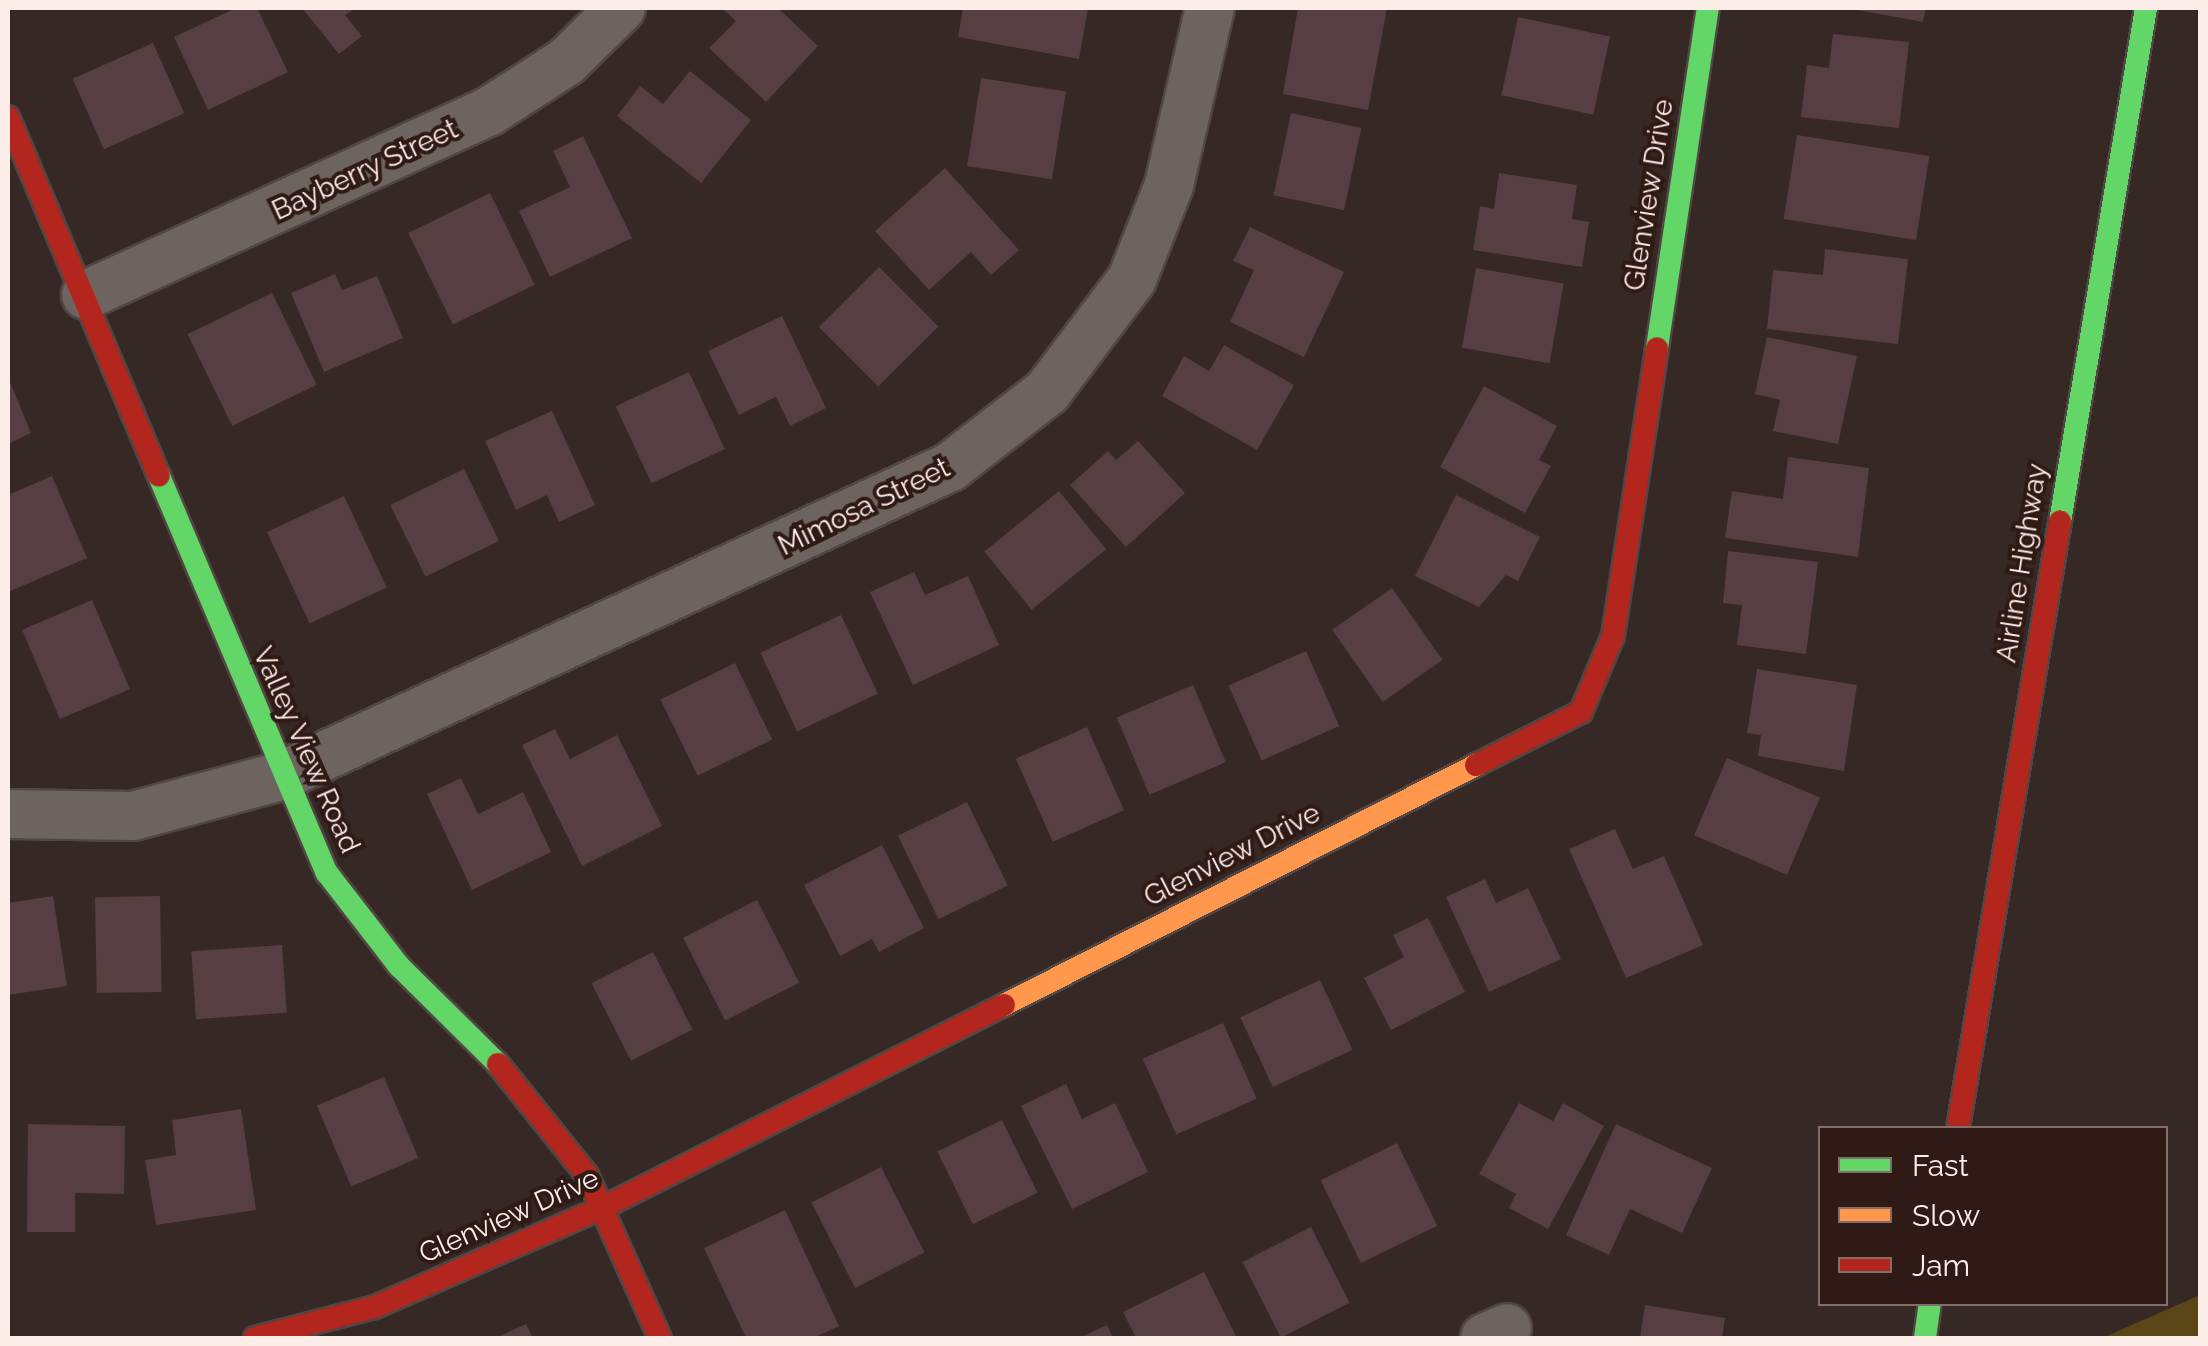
<!DOCTYPE html>
<style>
body{margin:0}
#map{position:relative;width:2208px;height:1346px;overflow:hidden;background:#352825;font-family:Raleway,sans-serif}
div>[style]{position:absolute}
.green>*{inset:0;background:#5a4516}
.building>*{inset:0;background:#563e42;transform-origin:0 0}
.roads{filter:drop-shadow(2px 0 #514643) drop-shadow(-2px 0 #514643) drop-shadow(0 2px #514643) drop-shadow(0 -2px #514643)}
.street>*{height:48px;margin:-24px;padding:0 24px;transform-origin:24px;border-radius:24px;background:#6d6460}
.fast>*{height:22px;margin:-11px;padding:0 11px;transform-origin:11px;border-radius:11px;background:#63d668}
.slow>*{height:22px;margin:-11px;padding:0 11px;transform-origin:11px;border-radius:11px;background:#ff974d}
.jam>*{height:22px;margin:-11px;padding:0 11px;transform-origin:11px;border-radius:11px;background:#b3261e}
span{translate:-50% -50%;white-space:nowrap;text-align:center;line-height:1.15;-webkit-text-stroke:8px #301a15;paint-order:stroke}
.street-label{font-size:28px;color:#fdede9}
.frame{position:absolute;inset:0;border:10px solid #fdede9;pointer-events:none}
.legend{position:absolute;left:1818px;top:1126px;width:350px;height:180px;box-sizing:border-box;background:#301a15;border:2px solid #826e6a;margin:0;padding:12px 18px;list-style:none;font-size:30px;color:#fdede9}
.legend li{display:flex;align-items:center;gap:20px;height:50px}
.legend b{width:50px;border:2px solid #826e6a}
</style>
<div id="map">
<div class="green">
<div style="clip-path:polygon(2200px 1295px,2200px 1338px,2102px 1338px)"></div>
</div>
<div class="building">
<div style="clip-path:polygon(236px 8px,257px 8px,288px 72px,208px 110px,174px 37px)"></div>
<div style="clip-path:polygon(302px 8px,355px 8px,345px 15px,362px 36px,339px 54px)"></div>
<div style="clip-path:polygon(722px 8px,778px 8px,818px 46px,766px 102px,709px 48px,736px 21px)"></div>
<div style="clip-path:polygon(963px 8px,1088px 8px,1079px 59px,958px 37px)"></div>
<div style="clip-path:polygon(1298px 8px,1387px 8px,1368px 110px,1283px 94px)"></div>
<div style="clip-path:polygon(1847px 8px,1926px 8px,1923px 22px)"></div>
<div style="left:1518px;top:17px;width:94px;height:80px;rotate:12deg"></div>
<div style="clip-path:polygon(1833px 34px,1909px 42px,1899px 128px,1801px 117px,1807px 65px,1829px 68px)"></div>
<div style="left:153px;top:43px;width:77px;height:88px;rotate:66deg"></div>
<div style="clip-path:polygon(690px 71px,751px 120px,701px 183px,617px 116px,640px 86px,663px 104px)"></div>
<div style="left:981px;top:78px;width:86px;height:89px;rotate:9deg"></div>
<div style="left:1291px;top:113px;width:72px;height:84px;rotate:12deg"></div>
<div style="left:1797px;top:135px;width:134px;height:85px;rotate:9deg"></div>
<div style="clip-path:polygon(583px 136px,632px 238px,550px 277px,519px 211px,570px 187px,553px 151px)"></div>
<div style="clip-path:polygon(945px 168px,1019px 250px,991px 275px,971px 252px,929px 290px,875px 231px)"></div>
<div style="clip-path:polygon(1499px 173px,1577px 185px,1572px 219px,1589px 222px,1582px 267px,1473px 250px,1480px 206px,1494px 209px)"></div>
<div style="left:490px;top:193px;width:102px;height:91px;rotate:64deg"></div>
<div style="clip-path:polygon(1250px 227px,1344px 272px,1304px 357px,1230px 322px,1254px 270px,1233px 261px)"></div>
<div style="clip-path:polygon(1825px 249px,1908px 259px,1898px 344px,1767px 329px,1773px 270px,1823px 275px)"></div>
<div style="left:879px;top:267px;width:84px;height:85px;rotate:45deg"></div>
<div style="left:1476px;top:268px;width:89px;height:81px;rotate:10deg"></div>
<div style="clip-path:polygon(335px 274px,342px 290px,377px 276px,403px 338px,324px 372px,291px 293px)"></div>
<div style="left:272px;top:293px;width:102px;height:94px;rotate:64deg"></div>
<div style="clip-path:polygon(782px 316px,826px 408px,790px 426px,776px 397px,739px 415px,708px 351px)"></div>
<div style="clip-path:polygon(1767px 337px,1857px 356px,1838px 444px,1773px 431px,1780px 400px,1755px 394px)"></div>
<div style="clip-path:polygon(1224px 345px,1294px 385px,1257px 450px,1162px 396px,1184px 356px,1209px 371px)"></div>
<div style="left:689px;top:372px;width:85px;height:81px;rotate:65deg"></div>
<div style="clip-path:polygon(8px 377px,31px 433px,8px 444px)"></div>
<div style="clip-path:polygon(1484px 386px,1557px 426px,1539px 460px,1551px 466px,1525px 513px,1440px 467px)"></div>
<div style="clip-path:polygon(552px 411px,595px 505px,559px 522px,547px 495px,516px 510px,485px 441px)"></div>
<div style="clip-path:polygon(1138px 441px,1185px 493px,1126px 547px,1070px 485px,1108px 451px,1116px 460px)"></div>
<div style="clip-path:polygon(1788px 457px,1869px 468px,1858px 557px,1725px 538px,1732px 491px,1783px 499px)"></div>
<div style="left:464px;top:469px;width:80px;height:82px;rotate:64deg"></div>
<div style="clip-path:polygon(52px 476px,87px 558px,8px 592px,8px 495px)"></div>
<div style="left:1059px;top:491px;width:75px;height:96px;rotate:51deg"></div>
<div style="clip-path:polygon(1456px 495px,1540px 537px,1518px 581px,1506px 575px,1479px 607px,1415px 576px)"></div>
<div style="left:344px;top:496px;width:101px;height:85px;rotate:65deg"></div>
<div style="clip-path:polygon(1728px 551px,1818px 562px,1806px 654px,1737px 645px,1742px 605px,1723px 603px)"></div>
<div style="clip-path:polygon(914px 572px,925px 595px,968px 576px,999px 645px,913px 685px,870px 592px)"></div>
<div style="left:1392px;top:588px;width:88px;height:73px;rotate:55deg"></div>
<div style="left:92px;top:600px;width:97px;height:76px;rotate:67deg"></div>
<div style="left:841px;top:615px;width:87px;height:89px;rotate:65deg"></div>
<div style="left:1306px;top:651px;width:82px;height:85px;rotate:66deg"></div>
<div style="left:735px;top:663px;width:85px;height:83px;rotate:64deg"></div>
<div style="clip-path:polygon(1757px 669px,1857px 685px,1844px 771px,1758px 756px,1761px 735px,1747px 733px)"></div>
<div style="left:1193px;top:685px;width:84px;height:83px;rotate:67deg"></div>
<div style="left:1087px;top:727px;width:91px;height:78px;rotate:66deg"></div>
<div style="clip-path:polygon(555px 729px,570px 759px,617px 735px,662px 826px,582px 866px,522px 745px)"></div>
<div style="left:1727px;top:758px;width:101px;height:84px;rotate:23deg"></div>
<div style="clip-path:polygon(461px 778px,478px 814px,523px 792px,551px 852px,472px 890px,427px 794px)"></div>
<div style="left:967px;top:802px;width:93px;height:77px;rotate:64deg"></div>
<div style="clip-path:polygon(1615px 829px,1633px 869px,1664px 856px,1703px 945px,1626px 978px,1569px 849px)"></div>
<div style="clip-path:polygon(882px 845px,924px 928px,879px 952px,872px 939px,840px 956px,804px 885px)"></div>
<div style="clip-path:polygon(1485px 879px,1496px 903px,1528px 888px,1561px 959px,1489px 992px,1446px 897px)"></div>
<div style="clip-path:polygon(53px 896px,67px 986px,8px 995px,8px 903px)"></div>
<div style="left:160px;top:896px;width:96px;height:65px;rotate:89deg"></div>
<div style="left:757px;top:900px;width:93px;height:83px;rotate:63deg"></div>
<div style="clip-path:polygon(1428px 918px,1465px 992px,1391px 1030px,1364px 978px,1404px 957px,1393px 935px)"></div>
<div style="left:282px;top:945px;width:68px;height:91px;rotate:86deg"></div>
<div style="left:653px;top:952px;width:87px;height:69px;rotate:63deg"></div>
<div style="left:1320px;top:980px;width:77px;height:88px;rotate:65deg"></div>
<div style="left:1223px;top:1023px;width:83px;height:88px;rotate:66deg"></div>
<div style="left:384px;top:1077px;width:88px;height:73px;rotate:67deg"></div>
<div style="clip-path:polygon(1066px 1084px,1082px 1119px,1115px 1103px,1148px 1172px,1072px 1209px,1021px 1106px)"></div>
<div style="clip-path:polygon(1519px 1103px,1553px 1121px,1563px 1103px,1604px 1126px,1548px 1229px,1509px 1208px,1516px 1194px,1479px 1174px)"></div>
<div style="clip-path:polygon(241px 1109px,256px 1210px,156px 1225px,145px 1160px,176px 1155px,172px 1120px)"></div>
<div style="left:1002px;top:1120px;width:81px;height:72px;rotate:64deg"></div>
<div style="clip-path:polygon(28px 1124px,125px 1126px,124px 1194px,75px 1193px,75px 1232px,27px 1232px)"></div>
<div style="clip-path:polygon(1616px 1124px,1712px 1168px,1682px 1233px,1630px 1209px,1609px 1255px,1566px 1235px)"></div>
<div style="left:1397px;top:1143px;width:92px;height:85px;rotate:64deg"></div>
<div style="left:881px;top:1167px;width:96px;height:78px;rotate:63deg"></div>
<div style="clip-path:polygon(785px 1210px,839px 1326px,813px 1338px,746px 1338px,704px 1248px)"></div>
<div style="left:1311px;top:1227px;width:85px;height:77px;rotate:63deg"></div>
<div style="clip-path:polygon(1204px 1272px,1237px 1338px,1136px 1338px,1123px 1312px)"></div>
<div style="clip-path:polygon(1645px 1305px,1725px 1318px,1722px 1338px,1640px 1338px)"></div>
<div style="clip-path:polygon(526px 1324px,533px 1338px,495px 1338px)"></div>
<div style="clip-path:polygon(1107px 1325px,1113px 1338px,1079px 1338px)"></div>
</div>
<div class="roads">
<div class="street">
<div style="left:86px;top:295px;width:442px;rotate:-24.5deg"></div>
<div style="left:488px;top:112px;width:93px;rotate:-32.7deg"></div>
<div style="left:566px;top:62px;width:77px;rotate:-44.5deg"></div>
<div style="left:8px;top:814px;width:125px;rotate:0.9deg"></div>
<div style="left:133px;top:816px;width:153px;rotate:-15.1deg"></div>
<div style="left:281px;top:776px;width:737px;rotate:-24.79deg"></div>
<div style="left:950px;top:467px;width:123px;rotate:-37.7deg"></div>
<div style="left:1047px;top:392px;width:141px;rotate:-53deg"></div>
<div style="left:1132px;top:279px;width:101px;rotate:-68.5deg"></div>
<div style="left:1169px;top:185px;width:182px;rotate:-77deg"></div>
<div style="left:1485px;top:1338px;width:24px;rotate:-24deg"></div>
</div>
<div class="fast">
<div style="left:1657px;top:348px;width:344px;rotate:-81.5deg"></div>
<div style="left:159px;top:476px;width:431px;rotate:67.1deg"></div>
<div style="left:327px;top:873px;width:118px;rotate:52.3deg"></div>
<div style="left:399px;top:966px;width:139px;rotate:44.7deg"></div>
<div style="left:2060px;top:522px;width:521px;rotate:-80.5deg"></div>
<div style="left:1925px;top:1338px;width:34px;rotate:-82deg"></div>
</div>
<div class="slow">
<div style="left:1004px;top:1005px;width:530px;rotate:-26.95deg"></div>
</div>
<div class="jam">
<div style="left:8px;top:117px;width:389px;rotate:67.2deg"></div>
<div style="left:1476px;top:765px;width:118px;rotate:-26.8deg"></div>
<div style="left:1581px;top:712px;width:82px;rotate:-67.2deg"></div>
<div style="left:1613px;top:636px;width:291px;rotate:-81.3deg"></div>
<div style="left:498px;top:1064px;width:142px;rotate:51.3deg"></div>
<div style="left:587px;top:1175px;width:179px;rotate:65.9deg"></div>
<div style="left:1958px;top:1128px;width:615px;rotate:-80.45deg"></div>
<div style="left:255px;top:1338px;width:124px;rotate:-14.5deg"></div>
<div style="left:375px;top:1307px;width:250px;rotate:-23.6deg"></div>
<div style="left:604px;top:1207px;width:448px;rotate:-26.8deg"></div>
</div>
</div>
<div class="street-label">
<span style="left:365px;top:170px;rotate:-25deg">Bayberry Street</span>
<span style="left:1649px;top:195px;rotate:-81deg">Glenview Drive</span>
<span style="left:864px;top:507px;rotate:-26deg">Mimosa Street</span>
<span style="left:2022px;top:563px;rotate:-81deg">Airline Highway</span>
<span style="left:306px;top:750px;rotate:66deg">Valley View Road</span>
<span style="left:1232px;top:855px;rotate:-27deg">Glenview Drive</span>
<span style="left:509px;top:1216px;rotate:-24deg">Glenview Drive</span>
</div>
<div class="frame"></div>
<ul class="legend">
<li><b style="height:12px;background:#63d668"></b>Fast</li>
<li><b style="height:12px;background:#ff974d"></b>Slow</li>
<li><b style="height:12px;background:#b3261e"></b>Jam</li>
</ul>
</div>
